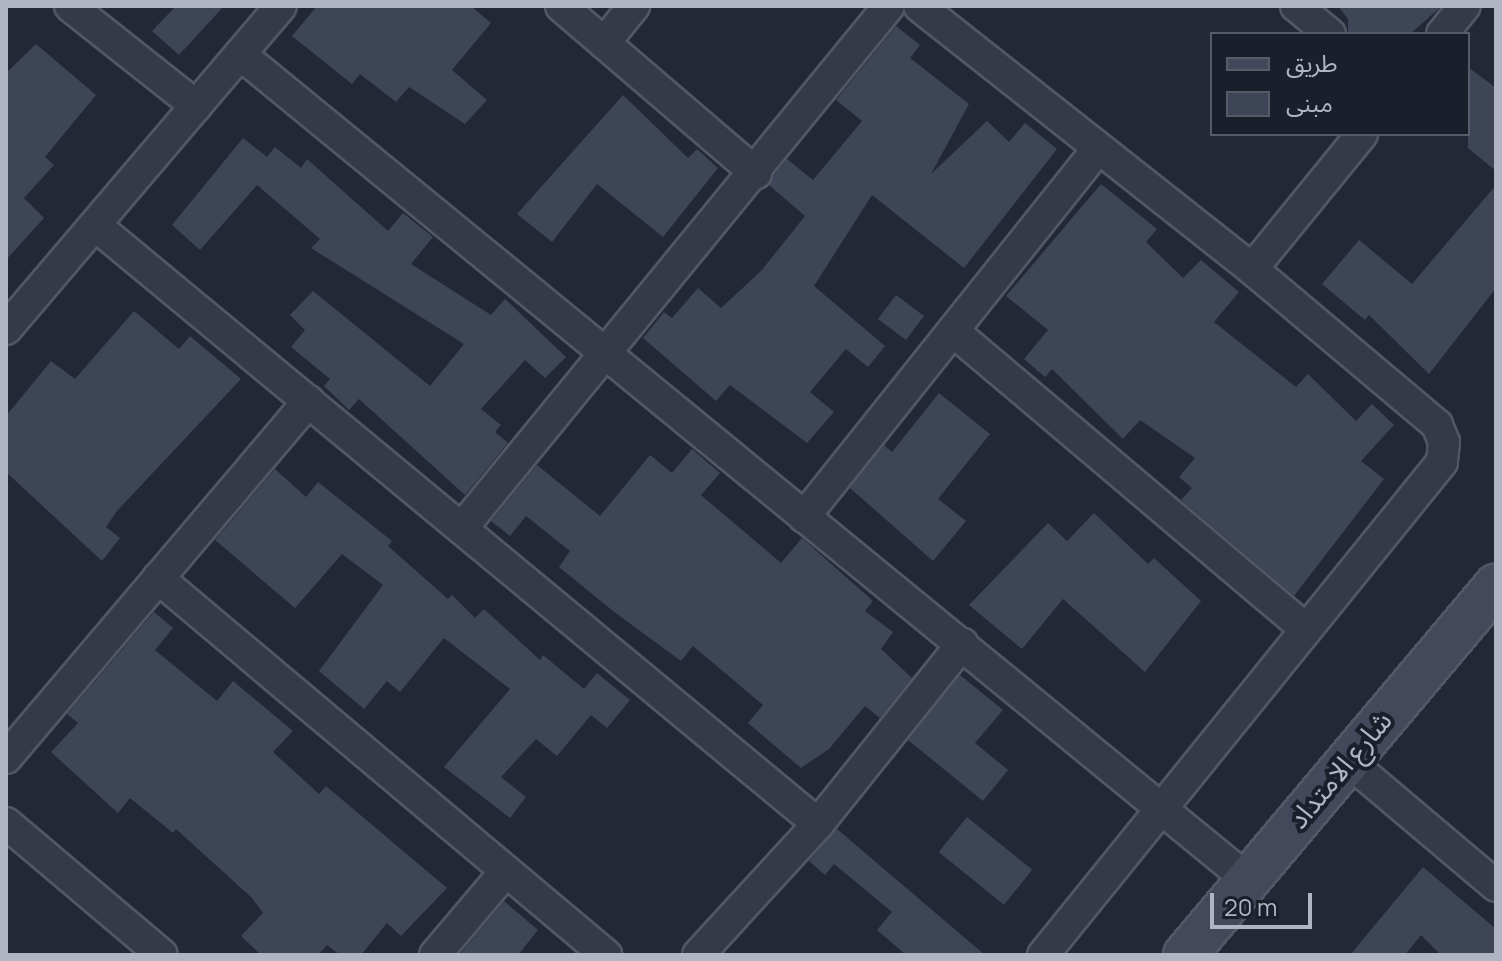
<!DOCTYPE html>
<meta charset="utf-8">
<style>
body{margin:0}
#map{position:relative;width:1502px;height:961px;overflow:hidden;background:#222836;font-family:Manrope,"Noto Sans Arabic",sans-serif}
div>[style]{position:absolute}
.building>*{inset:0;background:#3e4556;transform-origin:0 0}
.roads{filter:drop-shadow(2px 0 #535765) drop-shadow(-2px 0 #535765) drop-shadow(0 2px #535765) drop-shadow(0 -2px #535765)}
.street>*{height:30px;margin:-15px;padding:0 15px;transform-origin:15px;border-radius:15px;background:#353a47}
.secondary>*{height:42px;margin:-21px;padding:0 21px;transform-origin:21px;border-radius:21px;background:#43495a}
span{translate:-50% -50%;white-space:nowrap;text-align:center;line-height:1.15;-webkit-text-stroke:8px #1b1f2b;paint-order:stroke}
.street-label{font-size:28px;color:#b0b4c3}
.frame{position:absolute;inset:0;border:8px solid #b0b4c3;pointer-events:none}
.legend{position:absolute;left:1210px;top:32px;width:260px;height:104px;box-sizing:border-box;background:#1b1f2b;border:2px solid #575b68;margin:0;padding:10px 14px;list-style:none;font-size:24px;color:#b0b4c3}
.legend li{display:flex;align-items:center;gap:16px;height:40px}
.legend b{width:40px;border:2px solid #575b68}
.scale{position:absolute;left:1210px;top:893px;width:102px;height:36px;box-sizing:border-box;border:4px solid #b0b4c3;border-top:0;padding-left:10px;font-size:24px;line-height:28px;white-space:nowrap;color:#b0b4c3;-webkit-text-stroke:6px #1b1f2b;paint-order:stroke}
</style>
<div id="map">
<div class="building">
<div style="clip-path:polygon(176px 6px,224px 6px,179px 55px,152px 31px)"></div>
<div style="clip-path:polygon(317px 6px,471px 6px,491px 23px,452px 70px,487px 100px,465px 124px,409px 87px,396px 102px,360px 74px,352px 84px,292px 36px)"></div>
<div style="clip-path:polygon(1338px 6px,1442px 6px,1410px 34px,1348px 34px,1348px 19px)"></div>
<div style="clip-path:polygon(896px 26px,920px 45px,910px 58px,969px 104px,931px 174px,987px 121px,1009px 142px,1025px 123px,1057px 149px,964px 268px,872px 195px,814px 286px,885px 346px,868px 367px,846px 349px,810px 392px,834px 412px,807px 443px,730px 385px,716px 401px,643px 338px,664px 312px,672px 318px,698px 288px,721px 308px,761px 271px,805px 216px,769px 185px,774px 175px,787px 159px,813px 180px,862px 121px,836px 100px)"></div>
<div style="clip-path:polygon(36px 44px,96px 95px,45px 157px,54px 165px,24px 198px,44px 218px,6px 260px,6px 73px)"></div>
<div style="clip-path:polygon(1468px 67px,1496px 88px,1496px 171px,1468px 148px)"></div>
<div style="clip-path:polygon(623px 95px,688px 158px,697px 149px,718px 168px,663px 237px,597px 184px,552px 242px,517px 214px)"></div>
<div style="clip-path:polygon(243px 138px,267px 157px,275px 147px,301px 168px,307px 159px,388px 231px,403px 213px,433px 237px,411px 264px,491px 315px,505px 299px,566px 357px,545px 378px,525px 360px,481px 409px,501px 425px,495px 432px,508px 443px,465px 495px,359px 399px,349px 410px,324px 386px,330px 379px,291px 347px,305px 330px,290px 315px,313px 291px,430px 386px,464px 344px,311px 248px,320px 239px,257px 185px,200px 250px,172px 225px)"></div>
<div style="clip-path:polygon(1101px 184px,1157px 229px,1146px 242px,1183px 278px,1201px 260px,1239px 292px,1214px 322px,1296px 387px,1308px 374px,1356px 421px,1372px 404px,1394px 425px,1361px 461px,1384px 479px,1294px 596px,1181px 500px,1192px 488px,1179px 477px,1195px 458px,1140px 420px,1123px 439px,1052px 369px,1045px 377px,1024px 359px,1048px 330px,1006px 296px)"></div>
<div style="clip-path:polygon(1496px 185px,1496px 288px,1429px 374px,1369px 315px,1365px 320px,1322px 284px,1359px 240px,1412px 284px)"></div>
<div style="left:896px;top:295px;width:35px;height:30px;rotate:37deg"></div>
<div style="clip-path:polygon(134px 311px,179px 349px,190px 336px,241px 379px,117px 511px,106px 527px,120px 538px,102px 561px,6px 472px,6px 416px,51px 361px,75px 379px)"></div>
<div style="clip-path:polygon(939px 393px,990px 434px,938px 499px,966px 521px,933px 561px,850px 488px,884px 445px,892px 452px)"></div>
<div style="clip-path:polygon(692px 449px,720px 473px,701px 495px,781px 563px,802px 538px,873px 601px,865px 611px,893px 632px,881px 649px,912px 678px,880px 718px,865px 706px,829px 749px,801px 768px,748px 723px,763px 705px,693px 646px,681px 661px,613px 611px,559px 567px,570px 551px,526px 516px,510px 536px,491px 521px,537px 465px,600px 516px,650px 455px,672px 473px)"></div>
<div style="clip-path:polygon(275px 469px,306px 497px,318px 482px,392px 541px,388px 546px,448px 599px,452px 595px,475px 618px,484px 609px,540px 660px,543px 655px,584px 689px,597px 673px,630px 700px,607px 728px,591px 715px,557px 756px,536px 739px,501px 777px,526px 797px,510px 818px,444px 767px,510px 689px,444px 638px,400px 692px,387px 681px,364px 709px,319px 671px,383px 585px,342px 554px,295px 608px,215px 540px)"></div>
<div style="clip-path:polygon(1094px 513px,1148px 564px,1154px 558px,1201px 601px,1145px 672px,1063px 599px,1022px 649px,969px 605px,1048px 523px,1067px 541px)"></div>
<div style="clip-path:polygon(154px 612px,173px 628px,155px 650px,217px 701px,233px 681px,293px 731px,273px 752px,319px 794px,326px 786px,447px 888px,401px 936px,387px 923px,361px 955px,340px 955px,327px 945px,318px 955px,261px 955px,241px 936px,263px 913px,252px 898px,176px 829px,173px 833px,130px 798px,118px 813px,51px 752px,78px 723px,67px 714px)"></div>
<div style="clip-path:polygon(960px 675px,1003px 710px,975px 743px,1008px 770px,983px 801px,908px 740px)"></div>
<div style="left:967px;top:817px;width:84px;height:45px;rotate:39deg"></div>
<div style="clip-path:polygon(837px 829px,985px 955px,906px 955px,877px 930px,892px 912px,834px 864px,825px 875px,809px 861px)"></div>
<div style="clip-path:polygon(1423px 867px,1496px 929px,1496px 955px,1441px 955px,1421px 935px,1405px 955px,1350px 955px)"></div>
<div style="clip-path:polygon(504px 901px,538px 930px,518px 955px,459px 955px)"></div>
</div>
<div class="roads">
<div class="street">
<div style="left:70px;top:6px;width:161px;rotate:38.4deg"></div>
<div style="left:561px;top:6px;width:257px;rotate:40.6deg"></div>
<div style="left:919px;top:6px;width:424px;rotate:38.3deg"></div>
<div style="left:1252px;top:269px;width:242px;rotate:40.1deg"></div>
<div style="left:1437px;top:425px;width:18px;rotate:68deg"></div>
<div style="left:1444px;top:442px;width:20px;rotate:96deg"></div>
<div style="left:1442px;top:462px;width:634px;rotate:128.98deg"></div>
<div style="left:1296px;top:6px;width:44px;rotate:39.5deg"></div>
<div style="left:1442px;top:34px;width:36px;rotate:-51deg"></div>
<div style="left:604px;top:43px;width:48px;rotate:-51deg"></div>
<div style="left:240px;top:54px;width:1302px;rotate:39.33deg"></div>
<div style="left:95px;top:225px;width:939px;rotate:39.64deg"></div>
<div style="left:1252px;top:269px;width:174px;rotate:-50.8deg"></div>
<div style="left:6px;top:329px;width:424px;rotate:-49.6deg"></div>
<div style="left:953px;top:331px;width:460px;rotate:40.2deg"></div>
<div style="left:804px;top:517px;width:472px;rotate:-51.4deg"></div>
<div style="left:462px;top:528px;width:674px;rotate:-50.72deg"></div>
<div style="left:158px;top:578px;width:586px;rotate:40.08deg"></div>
<div style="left:6px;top:758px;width:468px;rotate:-49.7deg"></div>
<div style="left:1347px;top:760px;width:195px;rotate:40.2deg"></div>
<div style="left:6px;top:823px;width:204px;rotate:40.2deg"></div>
<div style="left:435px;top:955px;width:110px;rotate:-49.8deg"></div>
<div style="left:698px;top:955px;width:178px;rotate:-47.5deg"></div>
<div style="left:818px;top:824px;width:231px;rotate:-51.3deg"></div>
</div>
<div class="secondary">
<div style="left:1185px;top:955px;width:483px;rotate:-49.9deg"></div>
</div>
</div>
<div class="street-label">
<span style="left:1339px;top:769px;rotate:-50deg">شارع الامتداد</span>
</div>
<div class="frame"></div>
<ul class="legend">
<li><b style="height:10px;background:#43495a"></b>طريق</li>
<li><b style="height:22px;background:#3e4556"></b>مبنى</li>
</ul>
<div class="scale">20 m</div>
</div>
